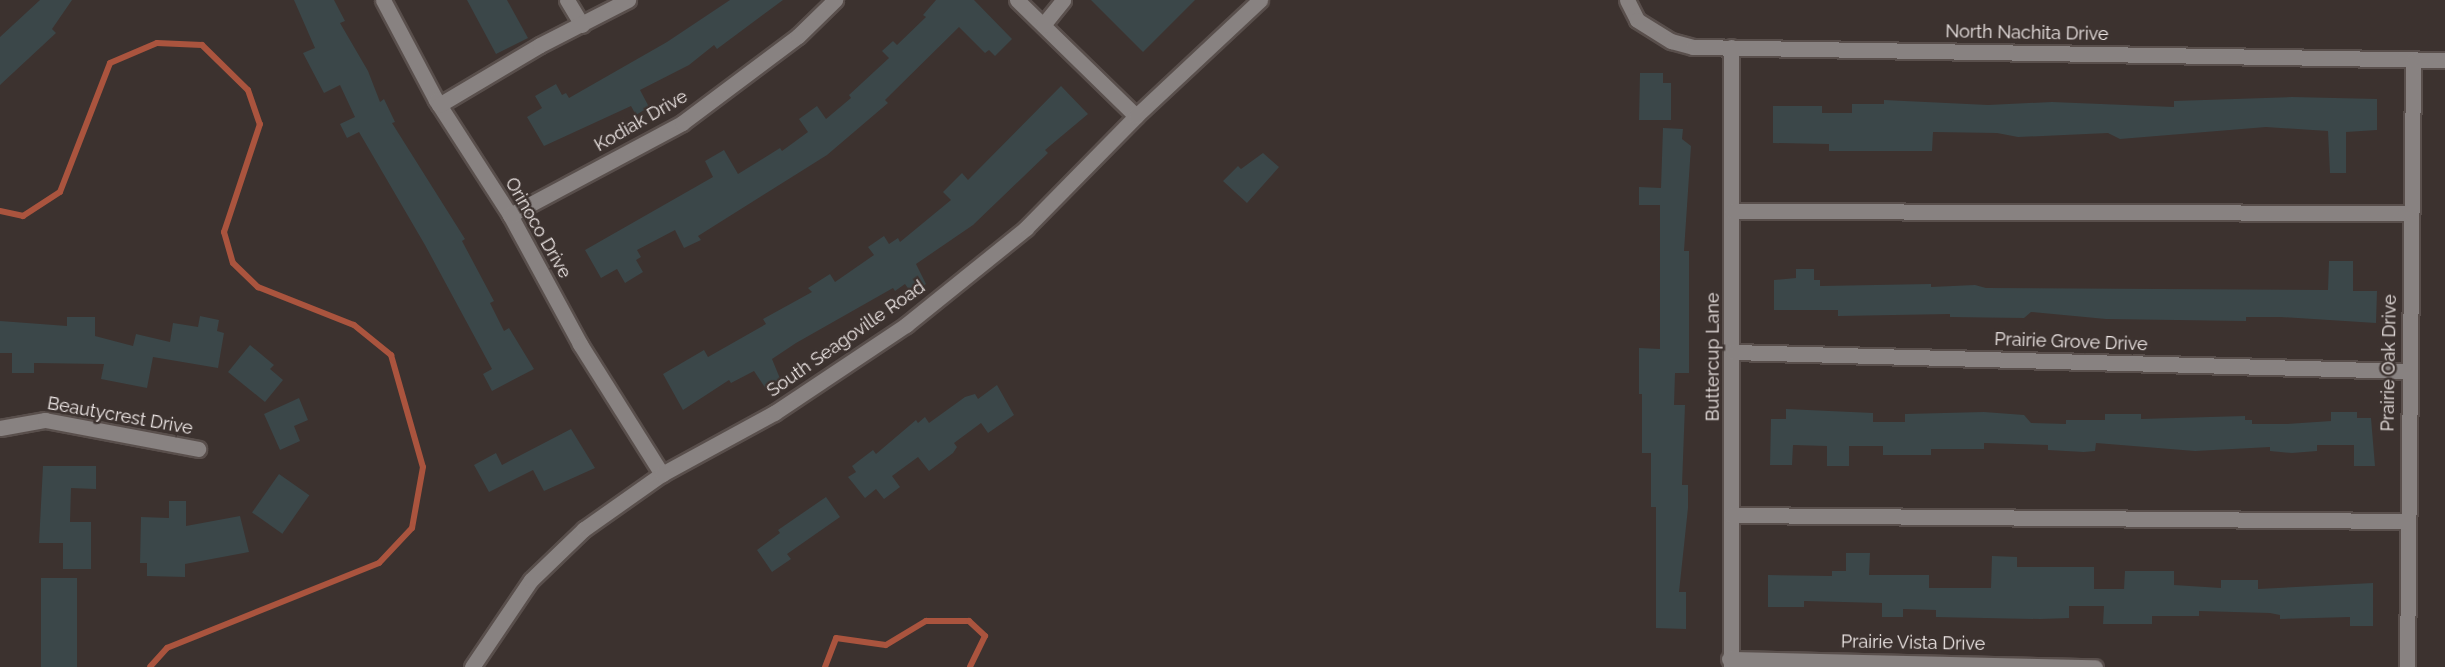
<!DOCTYPE html>
<style>
body{margin:0}
#map{position:relative;width:2445px;height:667px;overflow:hidden;background:#3c322f;font-family:Raleway,sans-serif}
div>[style]{position:absolute}
.stream>*{height:6px;margin:-3px;padding:0 3px;transform-origin:3px;border-radius:3px;background:#aa543e}
.building>*{inset:0;background:#3b4749;transform-origin:0 0}
.roads{filter:drop-shadow(2px 0 #594f4c) drop-shadow(-2px 0 #594f4c) drop-shadow(0 2px #594f4c) drop-shadow(0 -2px #594f4c)}
.minor>*{height:15px;margin:-7.5px;padding:0 7.5px;transform-origin:7.5px;border-radius:7.5px;background:#888281}
span{translate:-50% -50%;white-space:nowrap;text-align:center;line-height:1.15;-webkit-text-stroke:5px #3c322f;paint-order:stroke}
.street-label{font-size:18px;color:#efe8e7}
</style>
<div id="map">
<div class="stream">
<div style="left:0;top:211px;width:24px;rotate:12deg"></div>
<div style="left:23px;top:216px;width:44px;rotate:-33deg"></div>
<div style="left:60px;top:192px;width:138px;rotate:-68.8deg"></div>
<div style="left:110px;top:63px;width:51px;rotate:-23.1deg"></div>
<div style="left:157px;top:43px;width:45px;rotate:2.5deg"></div>
<div style="left:202px;top:45px;width:64px;rotate:44.4deg"></div>
<div style="left:248px;top:90px;width:36px;rotate:71deg"></div>
<div style="left:260px;top:124px;width:114px;rotate:108.4deg"></div>
<div style="left:224px;top:232px;width:32px;rotate:74deg"></div>
<div style="left:233px;top:263px;width:35px;rotate:44deg"></div>
<div style="left:258px;top:287px;width:103px;rotate:21.6deg"></div>
<div style="left:354px;top:325px;width:48px;rotate:39deg"></div>
<div style="left:391px;top:355px;width:116px;rotate:74.1deg"></div>
<div style="left:423px;top:467px;width:62px;rotate:100.2deg"></div>
<div style="left:412px;top:528px;width:48px;rotate:133.3deg"></div>
<div style="left:379px;top:563px;width:228px;rotate:158.2deg"></div>
<div style="left:167px;top:648px;width:25px;rotate:132deg"></div>
<div style="left:825px;top:667px;width:31px;rotate:-69deg"></div>
<div style="left:836px;top:638px;width:50px;rotate:8deg"></div>
<div style="left:886px;top:645px;width:47px;rotate:-31deg"></div>
<div style="left:926px;top:621px;width:43px"></div>
<div style="left:969px;top:621px;width:22px;rotate:43deg"></div>
<div style="left:985px;top:636px;width:34px;rotate:116deg"></div>
</div>
<div class="building">
<div style="clip-path:polygon(40px 0,72px 0,52px 29px,56px 33px,0 85px,0 37px)"></div>
<div style="clip-path:polygon(294px 0,334px 0,345px 21px,340px 23px,368px 71px,380px 102px,384px 99px,395px 122px,392px 123px,465px 239px,462px 241px,494px 301px,490px 303px,504px 331px,509px 328px,534px 369px,492px 391px,483px 374px,492px 369px,425px 245px,359px 132px,347px 138px,340px 124px,355px 117px,340px 85px,324px 93px,303px 53px,315px 48px)"></div>
<div style="clip-path:polygon(467px 0,507px 0,528px 38px,496px 54px)"></div>
<div style="clip-path:polygon(730px 0,783px 0,717px 49px,714px 45px,689px 65px,640px 90px,649px 107px,636px 115px,631px 106px,544px 146px,527px 117px,542px 108px,535px 96px,556px 84px,562px 95px,566px 93px,569px 98px,667px 42px)"></div>
<div style="clip-path:polygon(936px 0,974px 0,1012px 39px,995px 56px,989px 50px,985px 53px,959px 27px,885px 100px,888px 103px,827px 155px,698px 236px,701px 240px,684px 248px,675px 230px,637px 250px,641px 257px,636px 260px,643px 272px,625px 283px,617px 269px,601px 278px,585px 250px,713px 177px,705px 161px,724px 150px,738px 174px,780px 148px,782px 151px,808px 132px,799px 119px,817px 106px,826px 119px,851px 98px,849px 95px,889px 58px,882px 51px,893px 41px,897px 45px,926px 17px,923px 15px)"></div>
<div style="clip-path:polygon(1091px 0,1195px 0,1143px 52px)"></div>
<div style="clip-path:polygon(1640px 73px,1663px 73px,1663px 83px,1671px 83px,1671px 120px,1639px 120px)"></div>
<div style="clip-path:polygon(1061px 86px,1088px 114px,1045px 150px,1048px 153px,973px 225px,916px 264px,926px 284px,912px 294px,905px 284px,895px 291px,893px 288px,796px 343px,772px 359px,781px 381px,766px 389px,754px 371px,731px 383px,729px 380px,683px 410px,663px 374px,704px 350px,708px 357px,766px 324px,763px 319px,812px 292px,808px 288px,830px 274px,835px 282px,874px 255px,868px 247px,884px 236px,889px 244px,898px 238px,900px 242px,951px 200px,943px 192px,962px 173px,968px 180px)"></div>
<div style="clip-path:polygon(2292px 97px,2377px 99px,2377px 130px,2346px 132px,2346px 173px,2330px 173px,2328px 131px,2266px 127px,2120px 139px,2108px 133px,2018px 137px,1997px 133px,1933px 132px,1932px 151px,1829px 151px,1829px 144px,1773px 143px,1773px 106px,1822px 106px,1822px 113px,1852px 113px,1852px 104px,1884px 104px,1884px 100px,1988px 105px,2052px 102px,2174px 107px,2174px 101px)"></div>
<div style="clip-path:polygon(1663px 128px,1683px 129px,1682px 139px,1691px 146px,1684px 251px,1689px 251px,1689px 373px,1675px 373px,1674px 405px,1685px 405px,1682px 485px,1688px 485px,1688px 508px,1679px 592px,1686px 592px,1686px 629px,1656px 628px,1656px 507px,1651px 507px,1651px 453px,1642px 453px,1642px 394px,1639px 394px,1639px 348px,1660px 349px,1660px 205px,1639px 205px,1639px 187px,1661px 188px)"></div>
<div style="clip-path:polygon(1263px 153px,1279px 167px,1247px 203px,1223px 181px,1238px 166px,1241px 169px)"></div>
<div style="clip-path:polygon(2329px 261px,2353px 261px,2353px 291px,2377px 291px,2376px 323px,2281px 317px,2246px 317px,2246px 321px,2106px 319px,2031px 312px,2024px 318px,1950px 317px,1950px 314px,1838px 316px,1838px 310px,1774px 310px,1774px 280px,1796px 278px,1796px 269px,1814px 269px,1814px 280px,1820px 280px,1820px 286px,1931px 284px,1931px 287px,1975px 285px,1986px 288px,2328px 290px)"></div>
<div style="clip-path:polygon(200px 316px,219px 320px,217px 331px,224px 333px,218px 368px,153px 357px,147px 388px,101px 379px,104px 364px,34px 363px,34px 373px,12px 373px,12px 353px,0 353px,0 321px,67px 326px,67px 317px,95px 317px,95px 336px,133px 346px,136px 334px,170px 342px,173px 323px,198px 327px)"></div>
<div style="clip-path:polygon(250px 345px,274px 365px,270px 369px,283px 380px,265px 402px,228px 372px)"></div>
<div style="clip-path:polygon(997px 385px,1014px 415px,988px 433px,981px 423px,954px 443px,957px 447px,953px 453px,929px 471px,918px 457px,892px 476px,900px 487px,884px 499px,876px 489px,865px 498px,848px 477px,856px 472px,852px 466px,873px 450px,876px 454px,916px 420px,918px 423px,925px 417px,929px 423px,965px 397px,975px 394px,978px 399px)"></div>
<div style="clip-path:polygon(299px 398px,308px 420px,294px 426px,300px 441px,280px 450px,264px 414px)"></div>
<div style="clip-path:polygon(1786px 409px,1873px 413px,1873px 422px,1905px 422px,1905px 414px,1984px 412px,2024px 415px,2031px 423px,2066px 424px,2066px 420px,2105px 420px,2105px 414px,2141px 414px,2141px 419px,2245px 416px,2245px 420px,2252px 420px,2252px 424px,2287px 424px,2331px 421px,2331px 412px,2357px 412px,2357px 418px,2371px 418px,2375px 466px,2354px 466px,2354px 445px,2317px 445px,2317px 451px,2292px 453px,2270px 451px,2270px 447px,2195px 451px,2096px 443px,2095px 451px,2084px 452px,2048px 450px,2048px 445px,1984px 443px,1984px 449px,1931px 449px,1931px 455px,1883px 455px,1883px 446px,1849px 446px,1849px 466px,1827px 466px,1827px 446px,1793px 445px,1792px 465px,1770px 465px,1771px 419px,1786px 419px)"></div>
<div style="clip-path:polygon(571px 429px,595px 468px,544px 491px,533px 470px,489px 492px,474px 465px,496px 453px,502px 465px)"></div>
<div style="clip-path:polygon(43px 466px,96px 466px,96px 489px,71px 488px,70px 522px,91px 522px,91px 569px,63px 569px,63px 543px,39px 543px)"></div>
<div style="left:279px;top:474px;width:37px;height:47px;rotate:35deg"></div>
<div style="clip-path:polygon(826px 497px,840px 517px,787px 554px,791px 559px,772px 572px,757px 550px,780px 533px,778px 530px)"></div>
<div style="clip-path:polygon(169px 501px,186px 501px,186px 526px,240px 516px,249px 552px,185px 564px,185px 577px,147px 576px,147px 563px,140px 563px,141px 517px,169px 518px)"></div>
<div style="clip-path:polygon(1846px 553px,1870px 553px,1869px 575px,1929px 575px,1929px 588px,1991px 588px,1992px 556px,2017px 557px,2017px 567px,2094px 567px,2094px 589px,2124px 589px,2125px 571px,2174px 571px,2174px 585px,2221px 588px,2221px 580px,2258px 580px,2258px 589px,2373px 583px,2373px 626px,2350px 626px,2350px 617px,2280px 619px,2280px 615px,2270px 613px,2199px 611px,2199px 616px,2152px 616px,2152px 624px,2103px 624px,2104px 606px,2069px 606px,2069px 618px,2040px 619px,1936px 617px,1936px 610px,1903px 609px,1903px 617px,1882px 617px,1882px 603px,1804px 601px,1804px 607px,1768px 607px,1768px 575px,1832px 576px,1832px 571px,1846px 571px)"></div>
<div style="left:41px;top:578px;width:36px;height:89px"></div>
</div>
<div class="roads">
<div class="minor">
<div style="left:383px;top:0;width:113px;rotate:62.1deg"></div>
<div style="left:436px;top:100px;width:137px;rotate:57.2deg"></div>
<div style="left:510px;top:215px;width:147px;rotate:61.5deg"></div>
<div style="left:580px;top:344px;width:154px;rotate:57.8deg"></div>
<div style="left:567px;top:0;width:29px;rotate:59deg"></div>
<div style="left:1017px;top:0;width:166px;rotate:44.3deg"></div>
<div style="left:1627px;top:0;width:22px;rotate:63deg"></div>
<div style="left:1637px;top:20px;width:40px;rotate:32deg"></div>
<div style="left:1671px;top:41px;width:23px;rotate:15deg"></div>
<div style="left:1693px;top:47px;width:752px;rotate:0.99deg"></div>
<div style="left:1043px;top:25px;width:32px;rotate:-51deg"></div>
<div style="left:1731px;top:47px;width:620px;rotate:90deg"></div>
<div style="left:439px;top:105px;width:117px;rotate:-30.7deg"></div>
<div style="left:540px;top:45px;width:99px;rotate:-27.1deg"></div>
<div style="left:1732px;top:211px;width:679px;rotate:0.17deg"></div>
<div style="left:510px;top:215px;width:195px;rotate:-28.1deg"></div>
<div style="left:682px;top:123px;width:145px;rotate:-36.9deg"></div>
<div style="left:798px;top:36px;width:52px;rotate:-44.2deg"></div>
<div style="left:1733px;top:352px;width:676px;rotate:1.61deg"></div>
<div style="left:0;top:428px;width:46px;rotate:-10.1deg"></div>
<div style="left:45px;top:420px;width:156px;rotate:10.7deg"></div>
<div style="left:1731px;top:515px;width:677px;rotate:0.51deg"></div>
<div style="left:1729px;top:659px;width:366px;rotate:1.3deg"></div>
<div style="left:472px;top:667px;width:105px;rotate:-55.9deg"></div>
<div style="left:531px;top:580px;width:74px;rotate:-43.9deg"></div>
<div style="left:584px;top:529px;width:95px;rotate:-35.2deg"></div>
<div style="left:662px;top:474px;width:128px;rotate:-28.6deg"></div>
<div style="left:774px;top:413px;width:159px;rotate:-33.7deg"></div>
<div style="left:906px;top:325px;width:154px;rotate:-38.9deg"></div>
<div style="left:1026px;top:228px;width:157px;rotate:-45.5deg"></div>
<div style="left:1136px;top:116px;width:170px;rotate:-43.1deg"></div>
<div style="left:2407px;top:667px;width:607px;rotate:-89.43deg"></div>
</div>
</div>
<div class="street-label">
<span style="left:2027px;top:33px;rotate:1deg">North Nachita Drive</span>
<span style="left:641px;top:121px;rotate:-30deg">Kodiak Drive</span>
<span style="left:538px;top:228px;rotate:60deg">Orinoco Drive</span>
<span style="left:846px;top:339px;rotate:-35deg">South Seagoville Road</span>
<span style="left:2071px;top:342px;rotate:2deg">Prairie Grove Drive</span>
<span style="left:1713px;top:357px;rotate:-90deg">Buttercup Lane</span>
<span style="left:2389px;top:363px;rotate:-89deg">Prairie Oak Drive</span>
<span style="left:120px;top:416px;rotate:10deg">Beautycrest Drive</span>
<span style="left:1913px;top:643px;rotate:1deg">Prairie Vista Drive</span>
</div>
</div>
